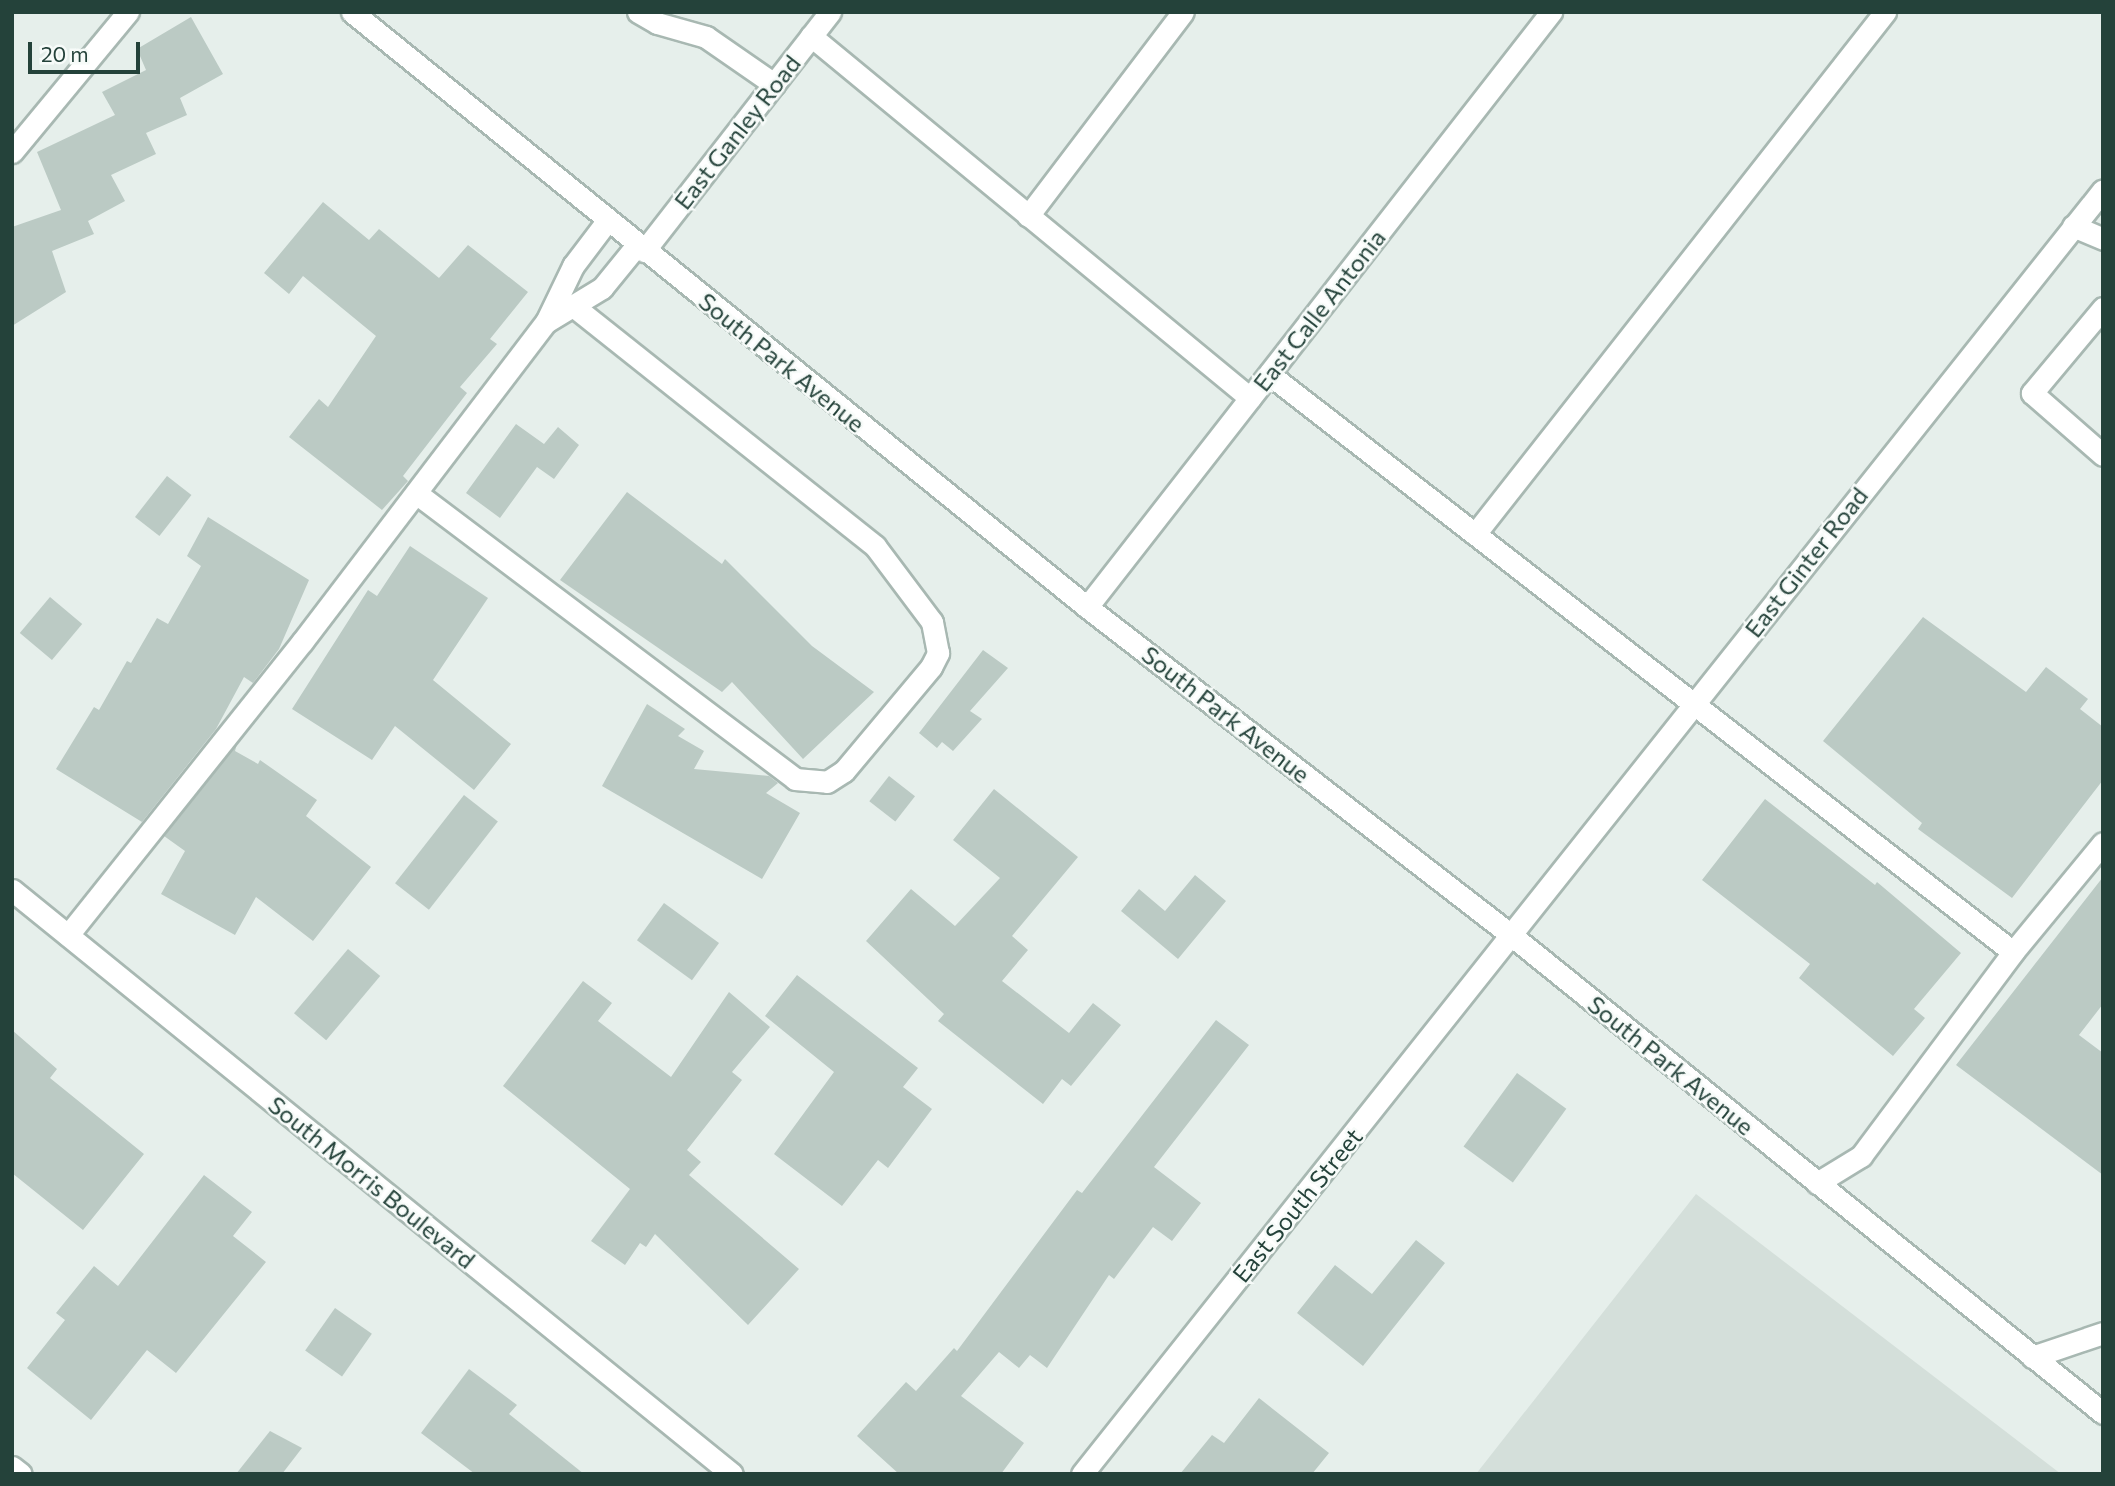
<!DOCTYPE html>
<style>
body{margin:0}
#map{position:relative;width:2115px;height:1486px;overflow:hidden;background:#e6efeb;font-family:Commissioner,sans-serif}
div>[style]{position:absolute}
.built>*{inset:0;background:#d4dfda}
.building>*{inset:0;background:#bbcac4;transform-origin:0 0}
.roads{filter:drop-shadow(2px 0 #a8b8b2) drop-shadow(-2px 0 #a8b8b2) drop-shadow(0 2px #a8b8b2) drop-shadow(0 -2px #a8b8b2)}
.service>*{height:21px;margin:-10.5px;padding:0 10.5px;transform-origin:10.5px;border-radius:10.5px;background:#fff}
.minor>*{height:21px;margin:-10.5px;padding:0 10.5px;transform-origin:10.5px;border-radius:10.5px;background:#fff}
.secondary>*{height:21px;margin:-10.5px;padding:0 10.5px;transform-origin:10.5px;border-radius:10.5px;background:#fff}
span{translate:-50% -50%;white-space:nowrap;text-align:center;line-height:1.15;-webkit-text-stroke:5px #f7fbf9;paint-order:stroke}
.street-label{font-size:24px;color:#24423a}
.frame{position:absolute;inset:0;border:14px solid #24423a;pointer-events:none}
.scale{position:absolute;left:28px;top:42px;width:112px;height:32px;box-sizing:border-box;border:4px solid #24423a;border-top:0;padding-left:9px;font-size:21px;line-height:24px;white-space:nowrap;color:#24423a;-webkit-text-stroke:5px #f7fbf9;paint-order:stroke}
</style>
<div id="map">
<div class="built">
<div style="clip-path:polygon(1696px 1194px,2061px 1474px,1476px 1474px)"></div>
</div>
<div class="building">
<div style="clip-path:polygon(191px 17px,223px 74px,180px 98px,187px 115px,146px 133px,156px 154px,111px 175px,125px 201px,88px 221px,94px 234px,52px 251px,66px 292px,12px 326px,12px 227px,61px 210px,37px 152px,115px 115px,102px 92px,146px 70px,137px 49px)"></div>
<div style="clip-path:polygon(323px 202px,369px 240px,379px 229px,439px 278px,468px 245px,528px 292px,490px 339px,497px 344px,460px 387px,467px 393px,403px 476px,408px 481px,382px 510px,289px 437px,319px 399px,328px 407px,376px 336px,303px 276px,289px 294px,264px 273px)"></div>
<div style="clip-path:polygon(516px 424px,544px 444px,558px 427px,579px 445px,554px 479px,537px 467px,500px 518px,466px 493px)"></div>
<div style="left:167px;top:476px;width:31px;height:52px;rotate:38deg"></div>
<div style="clip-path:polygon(627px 492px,722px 564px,725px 559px,812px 646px,874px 692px,803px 759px,732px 682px,722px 692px,560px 580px)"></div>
<div style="clip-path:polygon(208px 517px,309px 580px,279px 649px,253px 683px,244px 677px,216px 729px,142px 822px,56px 769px,94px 707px,99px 710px,127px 661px,131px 663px,157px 618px,168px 624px,201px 566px,187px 556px)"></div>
<div style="clip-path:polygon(410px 546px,488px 598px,433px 680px,511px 744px,474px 790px,395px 726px,372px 760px,292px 709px,368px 590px,377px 596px)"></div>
<div style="left:50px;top:597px;width:42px;height:47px;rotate:40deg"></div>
<div style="clip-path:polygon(1923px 617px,2026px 692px,2046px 667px,2088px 699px,2080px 709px,2103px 727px,2103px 780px,2012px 898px,1918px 829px,1922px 823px,1823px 741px)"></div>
<div style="clip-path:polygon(983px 650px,1008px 668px,970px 711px,982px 719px,953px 751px,942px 742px,937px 748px,919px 733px)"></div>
<div style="clip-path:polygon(647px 704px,685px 729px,678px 736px,704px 751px,694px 769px,769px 776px,778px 783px,766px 793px,800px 813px,762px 879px,602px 786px)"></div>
<div style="clip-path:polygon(237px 744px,235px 751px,258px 764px,260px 760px,317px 800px,306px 816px,371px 867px,313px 941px,256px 897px,235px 935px,161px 894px,185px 851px,164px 836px)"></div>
<div style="left:889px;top:776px;width:33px;height:32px;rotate:38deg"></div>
<div style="clip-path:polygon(994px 789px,1078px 857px,1012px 936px,1028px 950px,1002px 981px,1069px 1033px,1093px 1003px,1121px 1025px,1071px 1086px,1062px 1079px,1043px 1104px,938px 1021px,944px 1014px,866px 941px,911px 889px,955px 926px,1000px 878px,953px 840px)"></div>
<div style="left:464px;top:795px;width:43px;height:112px;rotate:38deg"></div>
<div style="clip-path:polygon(1765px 799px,1875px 885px,1877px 882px,1961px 953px,1914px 1009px,1925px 1018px,1893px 1056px,1799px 978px,1810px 964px,1702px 880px)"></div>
<div style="clip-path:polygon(1195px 875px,1226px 901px,1178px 959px,1121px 911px,1139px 889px,1165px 911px)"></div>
<div style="clip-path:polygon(2103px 877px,2103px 1004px,2079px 1035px,2103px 1053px,2103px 1175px,1956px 1065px)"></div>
<div style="left:664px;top:903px;width:68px;height:46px;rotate:36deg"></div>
<div style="left:348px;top:949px;width:42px;height:84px;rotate:40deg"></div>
<div style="clip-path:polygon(797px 975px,918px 1068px,903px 1087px,932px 1109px,888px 1168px,878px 1160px,842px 1206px,774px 1154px,834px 1072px,765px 1016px)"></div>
<div style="clip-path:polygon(583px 981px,612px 1003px,598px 1021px,671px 1077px,729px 992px,770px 1027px,732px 1072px,742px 1080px,687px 1150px,701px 1162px,689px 1175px,799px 1269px,748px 1325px,655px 1234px,646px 1247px,640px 1243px,625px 1265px,591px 1241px,630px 1189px,503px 1086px)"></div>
<div style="clip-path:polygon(1216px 1020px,1249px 1045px,1154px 1167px,1201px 1203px,1172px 1241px,1153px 1227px,1114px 1279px,1109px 1275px,1047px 1368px,1030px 1355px,1019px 1368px,999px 1352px,961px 1396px,1024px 1443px,1001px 1474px,899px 1474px,857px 1436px,906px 1382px,916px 1391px,954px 1348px,957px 1351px,1077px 1190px,1082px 1193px)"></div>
<div style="clip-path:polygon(12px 1030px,57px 1069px,50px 1078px,144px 1154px,83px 1230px,12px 1173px)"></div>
<div style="left:1517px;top:1073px;width:61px;height:91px;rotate:36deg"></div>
<div style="clip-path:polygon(204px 1175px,252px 1212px,233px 1236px,266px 1262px,176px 1373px,147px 1350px,91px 1420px,27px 1368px,65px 1320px,56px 1313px,94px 1266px,118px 1286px)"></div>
<div style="clip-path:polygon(1416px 1240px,1445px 1263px,1363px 1366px,1297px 1313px,1335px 1265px,1372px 1294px)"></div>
<div style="left:335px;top:1308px;width:45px;height:52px;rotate:35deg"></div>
<div style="clip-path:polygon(469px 1369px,517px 1405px,509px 1414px,584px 1474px,475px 1474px,421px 1433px)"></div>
<div style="clip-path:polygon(1259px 1398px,1329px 1453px,1312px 1474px,1180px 1474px,1212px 1435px,1224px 1443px)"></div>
<div style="clip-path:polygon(270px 1431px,302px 1448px,282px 1474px,236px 1474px)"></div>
</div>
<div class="roads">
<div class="service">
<div style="left:638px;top:12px;width:22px;rotate:30deg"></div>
<div style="left:657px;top:23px;width:51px;rotate:15.9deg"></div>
<div style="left:706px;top:37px;width:83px;rotate:34.7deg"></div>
<div style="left:811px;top:36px;width:569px;rotate:39.51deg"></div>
<div style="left:12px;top:152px;width:182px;rotate:-50.4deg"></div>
<div style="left:1028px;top:216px;width:256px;rotate:-52.8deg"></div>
<div style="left:607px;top:221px;width:56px;rotate:127.1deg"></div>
<div style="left:573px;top:266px;width:62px;rotate:115.7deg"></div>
<div style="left:546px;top:322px;width:66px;rotate:-31.3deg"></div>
<div style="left:602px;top:288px;width:55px;rotate:-50.9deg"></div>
<div style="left:2073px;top:226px;width:33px;rotate:23deg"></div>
<div style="left:2103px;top:308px;width:111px;rotate:129.9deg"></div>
<div style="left:2032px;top:393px;width:94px;rotate:41.1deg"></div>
<div style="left:1269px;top:374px;width:942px;rotate:37.84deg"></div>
<div style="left:2013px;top:952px;width:141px;rotate:-50.5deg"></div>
<div style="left:416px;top:493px;width:475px;rotate:37deg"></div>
<div style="left:795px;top:779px;width:32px;rotate:5deg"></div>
<div style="left:827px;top:782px;width:20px;rotate:-33deg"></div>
<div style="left:844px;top:771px;width:136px;rotate:-50.1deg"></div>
<div style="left:931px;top:667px;width:16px;rotate:-63deg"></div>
<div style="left:938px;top:653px;width:32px;rotate:-101deg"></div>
<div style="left:932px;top:622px;width:95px;rotate:-126.9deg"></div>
<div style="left:875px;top:546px;width:386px;rotate:-141.5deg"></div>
<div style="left:1475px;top:534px;width:664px;rotate:-51.85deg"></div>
<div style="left:68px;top:935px;width:375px;rotate:-51.4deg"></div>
<div style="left:302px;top:642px;width:402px;rotate:-52.7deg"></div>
<div style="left:1817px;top:1183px;width:52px;rotate:-31.5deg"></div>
<div style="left:1861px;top:1156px;width:254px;rotate:-53.3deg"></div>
</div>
<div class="minor">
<div style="left:644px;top:251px;width:303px;rotate:-52.1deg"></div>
<div style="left:1087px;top:607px;width:755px;rotate:-52.05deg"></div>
<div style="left:12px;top:890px;width:927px;rotate:39.05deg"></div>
<div style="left:2032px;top:1357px;width:75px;rotate:-18.7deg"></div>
<div style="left:12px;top:1467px;width:11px;rotate:38deg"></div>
<div style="left:1082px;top:1474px;width:1640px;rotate:-51.51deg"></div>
</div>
<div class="secondary">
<div style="left:352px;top:12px;width:946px;rotate:38.99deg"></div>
<div style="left:1087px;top:607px;width:536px;rotate:37.72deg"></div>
<div style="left:1511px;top:935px;width:761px;rotate:38.92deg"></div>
</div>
</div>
<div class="street-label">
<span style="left:737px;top:132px;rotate:-52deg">East Ganley Road</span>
<span style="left:1319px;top:310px;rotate:-52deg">East Calle Antonia</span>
<span style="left:782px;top:362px;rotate:39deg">South Park Avenue</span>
<span style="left:1806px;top:562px;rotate:-52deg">East Ginter Road</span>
<span style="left:1226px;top:714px;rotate:38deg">South Park Avenue</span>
<span style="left:1671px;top:1065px;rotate:39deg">South Park Avenue</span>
<span style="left:372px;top:1182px;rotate:39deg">South Morris Boulevard</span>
<span style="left:1297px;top:1205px;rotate:-51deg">East South Street</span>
</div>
<div class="frame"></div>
<div class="scale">20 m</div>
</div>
